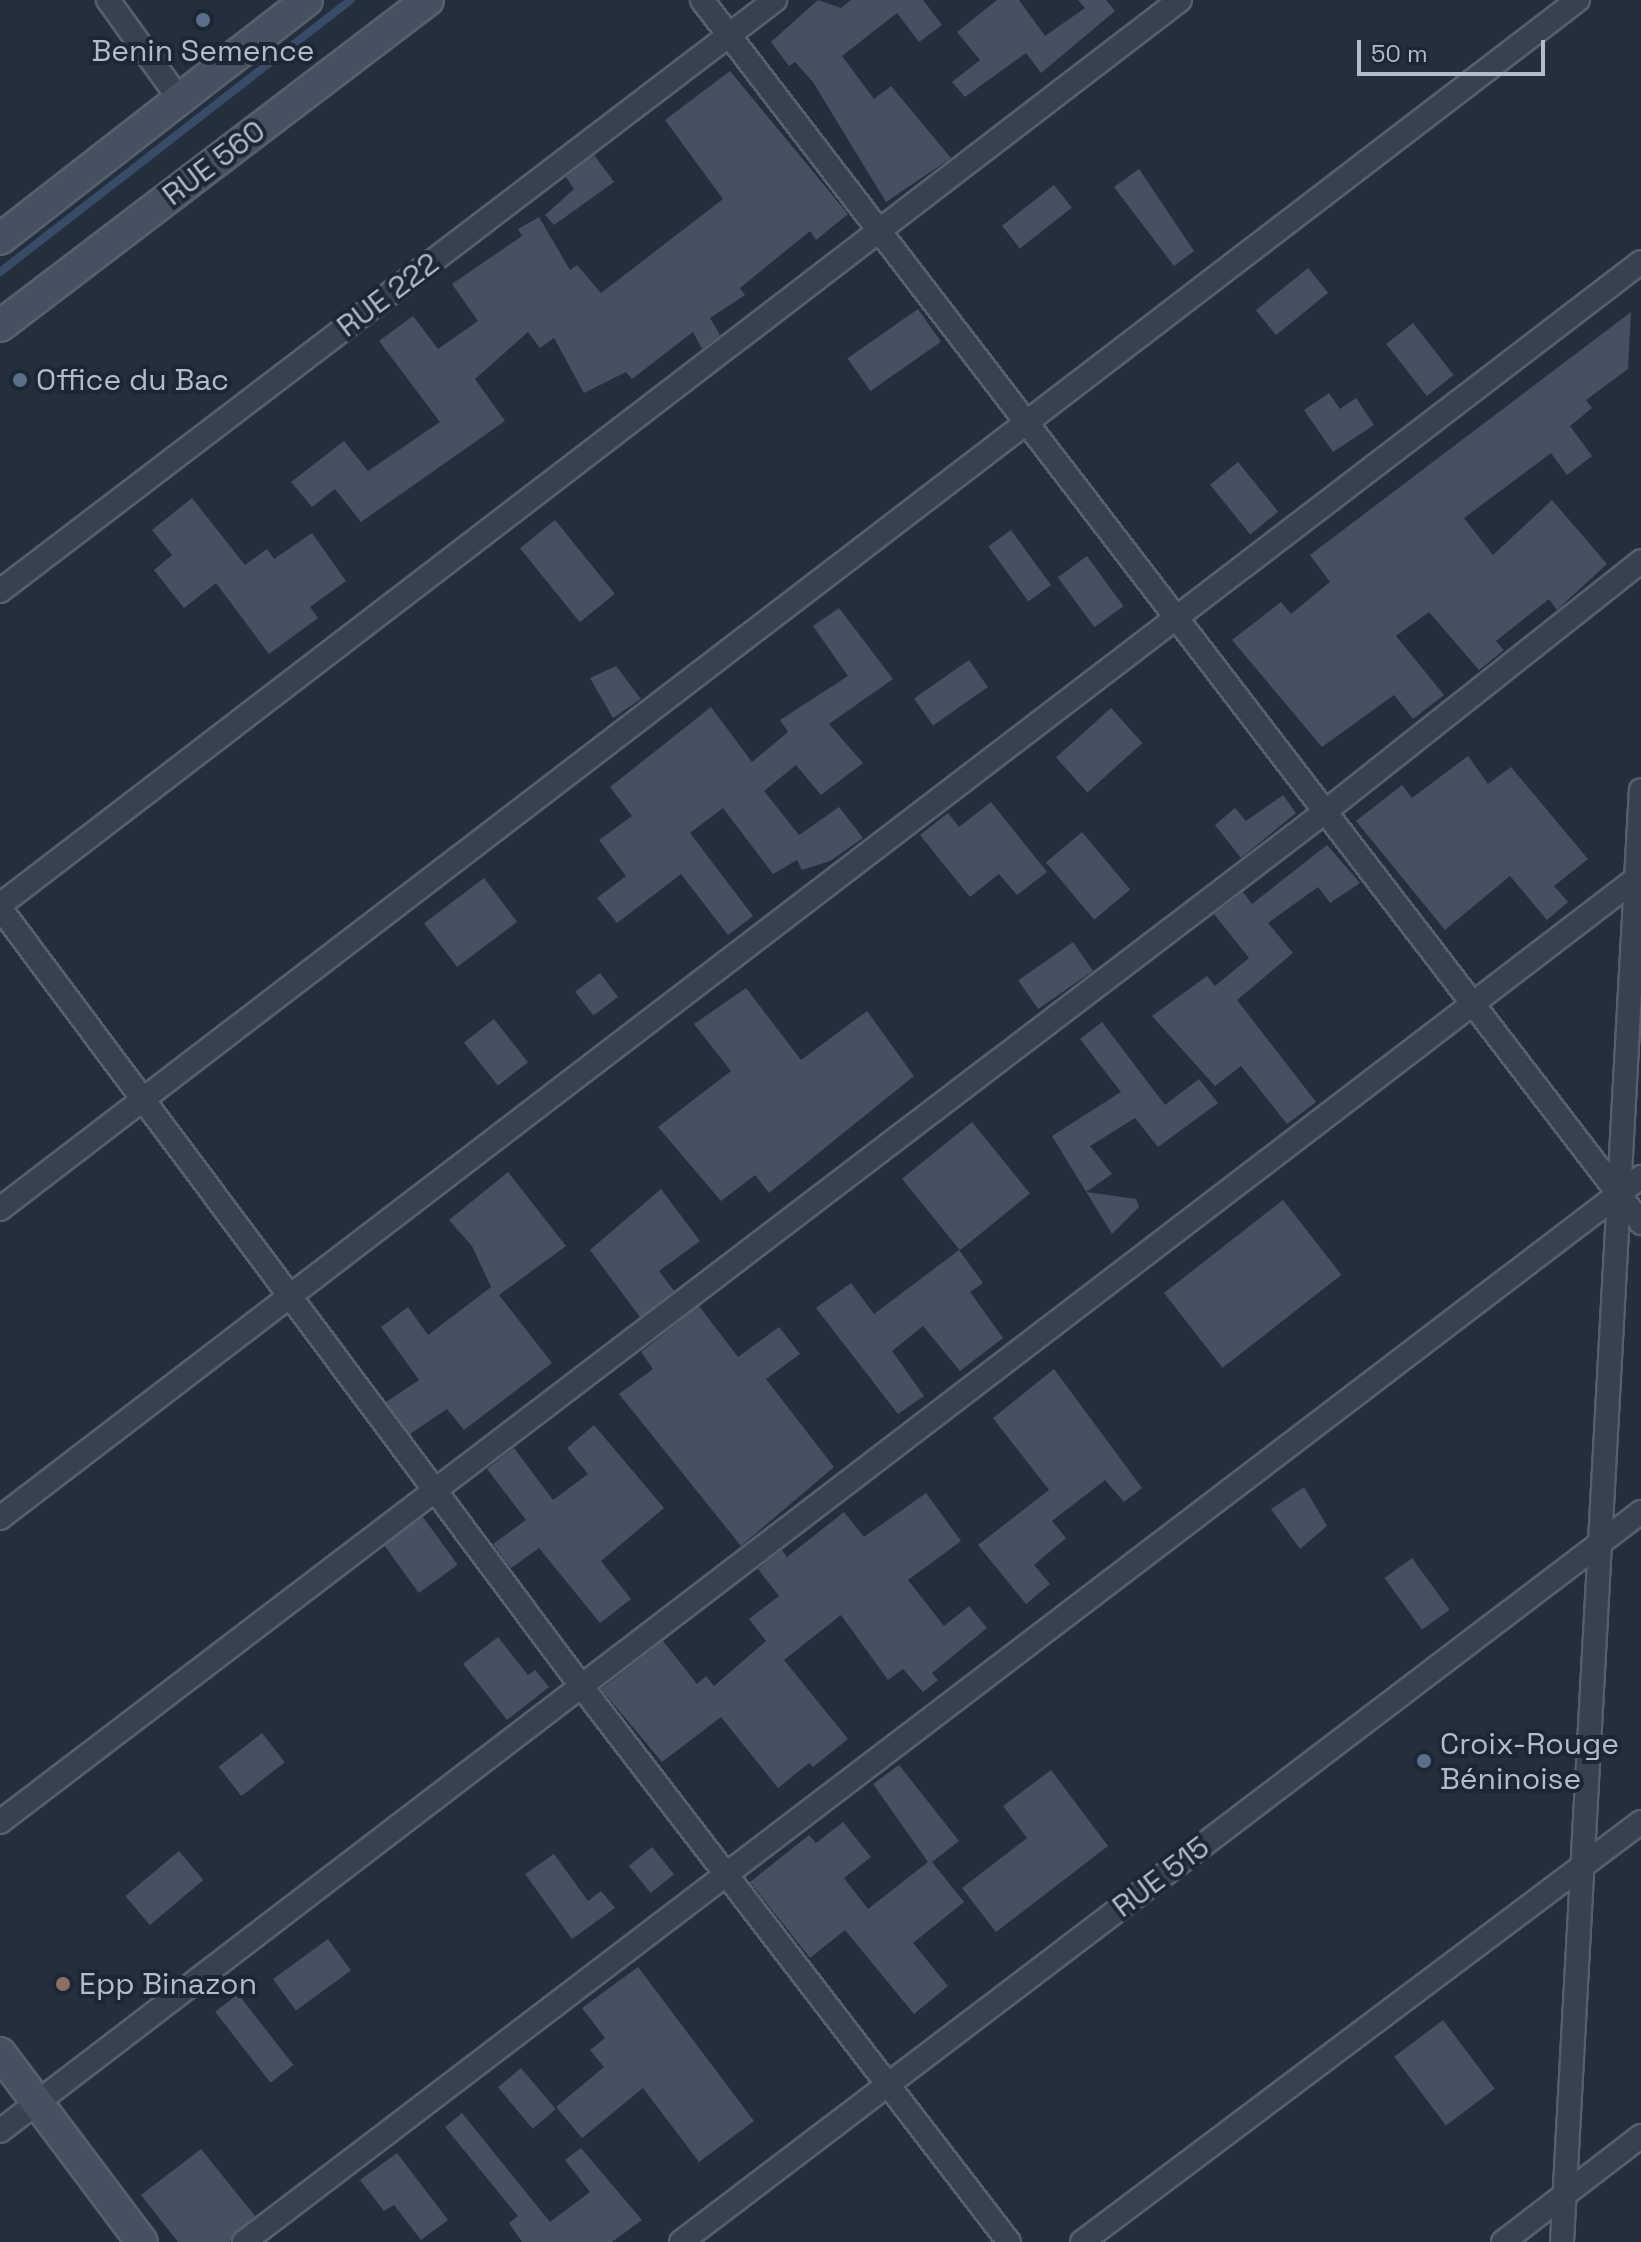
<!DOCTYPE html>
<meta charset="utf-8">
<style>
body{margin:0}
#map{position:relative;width:1641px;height:2242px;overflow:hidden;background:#242f3e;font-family:"Space Grotesk",sans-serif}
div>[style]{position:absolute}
.stream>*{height:8px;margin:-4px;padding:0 4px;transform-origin:4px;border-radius:4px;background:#394c67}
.building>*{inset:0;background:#455162;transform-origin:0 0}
.roads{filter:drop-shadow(2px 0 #565f6c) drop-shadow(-2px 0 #565f6c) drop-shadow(0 2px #565f6c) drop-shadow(0 -2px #565f6c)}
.street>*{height:22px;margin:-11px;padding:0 11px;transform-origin:11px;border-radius:11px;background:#38414e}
.secondary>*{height:30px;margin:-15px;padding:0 15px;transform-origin:15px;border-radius:15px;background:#465061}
.dots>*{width:22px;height:22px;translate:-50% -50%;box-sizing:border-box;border:4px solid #1d2633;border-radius:50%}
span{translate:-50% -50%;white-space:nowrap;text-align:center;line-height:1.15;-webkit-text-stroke:8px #1d2633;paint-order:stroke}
.poi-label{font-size:30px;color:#b4bcc9}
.left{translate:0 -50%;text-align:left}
.street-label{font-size:30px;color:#b4bcc9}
.scale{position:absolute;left:1357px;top:40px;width:188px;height:36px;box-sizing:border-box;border:4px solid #b4bcc9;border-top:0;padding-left:10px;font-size:24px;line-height:28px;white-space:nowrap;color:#b4bcc9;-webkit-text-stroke:6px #1d2633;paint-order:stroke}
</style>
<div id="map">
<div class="stream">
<div style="left:0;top:272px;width:444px;rotate:-37.8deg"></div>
</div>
<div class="building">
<div style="clip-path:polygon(818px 0,841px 8px,851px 0,923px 0,942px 25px,919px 42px,897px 13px,842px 56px,874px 99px,891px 86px,951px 158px,886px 202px,813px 82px,795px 62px,789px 66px,771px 42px)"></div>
<div style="clip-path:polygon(997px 0,1019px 0,1045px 36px,1085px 8px,1078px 0,1106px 0,1115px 11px,1041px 73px,1026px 53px,965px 97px,952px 82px,980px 60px,957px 32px)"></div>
<div style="clip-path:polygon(730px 71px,848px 214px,816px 240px,810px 231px,740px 288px,745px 295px,710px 318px,720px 335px,702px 349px,693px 332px,632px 379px,626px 372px,584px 393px,554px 338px,540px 348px,528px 332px,475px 379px,505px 421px,361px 522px,335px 489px,312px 507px,291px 482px,344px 441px,368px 471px,440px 422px,379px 341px,413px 316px,438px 349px,478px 321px,452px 284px,522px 236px,518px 229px,539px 217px,570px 270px,577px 265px,601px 293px,723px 199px,665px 120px)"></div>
<div style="clip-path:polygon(594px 155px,614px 182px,554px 225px,545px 215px,574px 189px,566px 177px)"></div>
<div style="clip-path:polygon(1139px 169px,1194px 251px,1174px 266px,1114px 187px)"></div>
<div style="left:1054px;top:185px;width:29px;height:66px;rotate:52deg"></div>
<div style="left:1308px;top:268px;width:32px;height:67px;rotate:51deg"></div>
<div style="left:918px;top:309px;width:40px;height:86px;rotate:55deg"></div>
<div style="clip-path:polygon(1631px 312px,1628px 369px,1586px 400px,1592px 408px,1570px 426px,1592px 456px,1567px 475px,1551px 453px,1464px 518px,1493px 555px,1552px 500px,1607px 564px,1557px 610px,1549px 599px,1496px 641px,1504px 650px,1479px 670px,1429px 612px,1396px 636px,1444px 695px,1413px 719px,1394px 695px,1322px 747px,1232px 640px,1281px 602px,1291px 614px,1330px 582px,1310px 555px)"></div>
<div style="left:1413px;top:323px;width:66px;height:34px;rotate:52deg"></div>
<div style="clip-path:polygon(1329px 393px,1340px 409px,1356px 398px,1374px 425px,1333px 452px,1304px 410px)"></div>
<div style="left:1238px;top:462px;width:64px;height:36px;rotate:51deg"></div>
<div style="clip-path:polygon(192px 498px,245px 565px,267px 549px,274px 559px,312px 533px,346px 581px,310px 607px,318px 618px,269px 654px,216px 583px,184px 608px,154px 570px,172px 555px,152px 530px)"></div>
<div style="left:555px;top:520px;width:95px;height:45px;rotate:51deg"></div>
<div style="left:1011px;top:530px;width:68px;height:28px;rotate:54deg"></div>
<div style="left:1087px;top:556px;width:62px;height:36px;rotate:54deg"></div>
<div style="clip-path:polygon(839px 608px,893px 679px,829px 724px,863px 763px,821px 795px,796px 765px,764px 791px,799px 835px,839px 807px,863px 838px,830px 861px,802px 870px,797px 860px,773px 874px,723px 808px,690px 833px,753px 916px,728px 935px,681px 874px,617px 923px,597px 898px,626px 876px,599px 840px,632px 816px,610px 787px,711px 707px,752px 762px,788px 732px,780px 720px,848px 676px,813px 626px)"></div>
<div style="left:969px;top:660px;width:33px;height:67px;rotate:55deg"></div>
<div style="clip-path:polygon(616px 666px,641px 699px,613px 718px,590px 678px)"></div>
<div style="left:1111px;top:708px;width:47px;height:74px;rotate:48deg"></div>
<div style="clip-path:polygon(1468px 756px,1488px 784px,1511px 767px,1588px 859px,1554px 886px,1568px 902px,1547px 920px,1510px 876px,1445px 930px,1356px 821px,1402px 785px,1412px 798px)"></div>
<div style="clip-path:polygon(1283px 795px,1296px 813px,1241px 858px,1215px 825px,1235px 808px,1246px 821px)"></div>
<div style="clip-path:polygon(991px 802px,1047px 872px,1017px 895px,999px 874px,970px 897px,920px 835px,948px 813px,959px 827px)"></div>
<div style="left:1082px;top:832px;width:75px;height:47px;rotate:50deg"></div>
<div style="clip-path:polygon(1327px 845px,1360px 883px,1330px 903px,1318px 887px,1268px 923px,1293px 953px,1237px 1000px,1316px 1102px,1287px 1124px,1241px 1066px,1215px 1086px,1152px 1016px,1207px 976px,1215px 986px,1249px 958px,1214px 914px,1243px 892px,1252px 904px)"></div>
<div style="left:484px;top:878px;width:55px;height:75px;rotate:53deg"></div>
<div style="left:1073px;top:942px;width:35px;height:67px;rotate:55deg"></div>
<div style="left:600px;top:973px;width:30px;height:31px;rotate:53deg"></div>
<div style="clip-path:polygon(746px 988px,801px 1060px,867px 1011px,914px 1076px,769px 1193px,755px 1175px,721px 1201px,658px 1127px,731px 1071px,694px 1024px)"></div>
<div style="left:494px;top:1019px;width:55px;height:38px;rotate:52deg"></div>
<div style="clip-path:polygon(1102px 1022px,1165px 1105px,1199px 1079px,1218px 1103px,1158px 1147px,1135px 1118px,1090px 1146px,1112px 1174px,1086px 1192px,1136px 1199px,1139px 1207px,1112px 1234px,1052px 1136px,1121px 1092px,1080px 1039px)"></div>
<div style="left:972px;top:1122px;width:92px;height:90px;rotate:51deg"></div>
<div style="clip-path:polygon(508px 1172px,566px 1246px,499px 1295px,552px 1363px,464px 1430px,447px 1409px,410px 1434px,386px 1402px,419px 1380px,381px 1327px,408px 1307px,428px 1335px,491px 1287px,472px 1246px,449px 1220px)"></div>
<div style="clip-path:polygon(661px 1189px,700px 1241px,659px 1271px,674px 1291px,640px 1317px,590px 1250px)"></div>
<div style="left:1283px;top:1200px;width:95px;height:151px;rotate:52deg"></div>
<div style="clip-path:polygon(959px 1250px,983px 1283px,970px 1292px,1003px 1338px,960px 1371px,923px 1326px,892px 1351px,924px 1396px,898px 1414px,816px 1308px,851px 1283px,874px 1314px)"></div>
<div style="clip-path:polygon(699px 1306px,738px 1357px,779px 1327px,800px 1354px,766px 1379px,834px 1467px,741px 1546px,619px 1394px,653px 1369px,641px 1352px)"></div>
<div style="clip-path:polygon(1054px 1369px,1142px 1488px,1124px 1502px,1105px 1480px,1052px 1521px,1066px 1538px,1034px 1565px,1050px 1584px,1026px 1604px,978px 1545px,1049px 1490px,993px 1418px)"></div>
<div style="clip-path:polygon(594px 1425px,664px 1508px,601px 1561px,631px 1599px,600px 1623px,539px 1548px,511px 1568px,493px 1544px,526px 1520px,487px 1469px,514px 1448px,553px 1500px,588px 1474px,567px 1448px)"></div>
<div style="clip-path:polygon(1304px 1487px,1327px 1526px,1300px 1549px,1271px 1509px)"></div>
<div style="clip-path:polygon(926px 1493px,961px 1541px,908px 1580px,944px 1626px,969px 1606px,987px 1628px,932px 1673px,938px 1680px,923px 1692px,903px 1669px,888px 1680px,841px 1615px,784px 1660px,848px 1739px,813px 1767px,809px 1763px,778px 1788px,721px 1717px,662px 1762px,601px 1689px,663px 1641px,697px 1684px,706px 1676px,714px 1686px,766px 1641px,749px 1619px,779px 1596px,758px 1569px,782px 1550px,787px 1557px,844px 1512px,864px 1537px)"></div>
<div style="left:423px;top:1517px;width:59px;height:48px;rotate:54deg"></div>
<div style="left:1412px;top:1558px;width:64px;height:34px;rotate:54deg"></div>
<div style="clip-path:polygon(498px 1637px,528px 1675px,535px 1670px,549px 1687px,507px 1720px,463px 1664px)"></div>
<div style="left:262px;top:1733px;width:37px;height:55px;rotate:52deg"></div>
<div style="clip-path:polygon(899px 1765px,959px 1841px,932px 1862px,964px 1902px,913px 1943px,948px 1986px,914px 2014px,845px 1930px,810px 1958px,750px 1882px,809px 1835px,816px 1843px,843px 1822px,871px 1857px,844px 1878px,868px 1909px,928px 1862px,873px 1784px)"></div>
<div style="clip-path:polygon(1051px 1770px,1108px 1846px,996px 1932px,962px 1888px,1027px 1838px,1003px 1806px)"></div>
<div style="left:652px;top:1847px;width:35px;height:30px;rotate:51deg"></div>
<div style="left:179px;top:1851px;width:38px;height:70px;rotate:50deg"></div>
<div style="clip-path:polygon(554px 1854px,588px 1901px,601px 1891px,615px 1908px,572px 1939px,525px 1874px)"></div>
<div style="left:328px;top:1939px;width:39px;height:68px;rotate:54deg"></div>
<div style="clip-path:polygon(638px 1967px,754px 2121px,699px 2162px,643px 2088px,582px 2138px,556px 2107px,604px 2067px,590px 2050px,605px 2038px,582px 2008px)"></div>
<div style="left:238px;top:1994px;width:90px;height:29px;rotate:52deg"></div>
<div style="left:1443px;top:2020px;width:86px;height:61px;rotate:53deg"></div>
<div style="left:521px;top:2068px;width:54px;height:30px;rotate:50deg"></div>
<div style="clip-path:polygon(462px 2113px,550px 2222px,590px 2192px,565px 2160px,581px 2148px,642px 2220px,612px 2242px,522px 2242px,509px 2223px,518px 2216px,445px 2127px)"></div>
<div style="clip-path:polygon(201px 2149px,255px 2216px,230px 2242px,178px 2242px,141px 2195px)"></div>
<div style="clip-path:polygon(397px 2153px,448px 2220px,421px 2240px,394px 2205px,384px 2211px,360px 2180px)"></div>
</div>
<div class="roads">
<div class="street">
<div style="left:108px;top:0;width:120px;rotate:54.2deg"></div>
<div style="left:702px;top:0;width:1542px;rotate:52.48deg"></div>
<div style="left:0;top:591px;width:975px;rotate:-37.33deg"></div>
<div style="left:0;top:905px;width:1487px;rotate:-37.49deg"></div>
<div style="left:0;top:908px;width:972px;rotate:53.24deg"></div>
<div style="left:582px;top:1687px;width:700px;rotate:52.43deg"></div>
<div style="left:0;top:1209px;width:1988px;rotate:-37.46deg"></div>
<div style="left:0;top:1518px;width:2066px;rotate:-37.43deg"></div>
<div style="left:0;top:1822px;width:1667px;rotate:-37.32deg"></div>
<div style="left:1326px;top:811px;width:402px;rotate:-38.4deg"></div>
<div style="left:0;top:2131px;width:2066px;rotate:-37.43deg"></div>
<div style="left:244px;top:2242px;width:1757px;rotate:-37.32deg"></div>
<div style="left:681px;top:2242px;width:1206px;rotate:-37.25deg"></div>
<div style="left:1082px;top:2242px;width:699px;rotate:-36.92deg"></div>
<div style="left:1503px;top:2242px;width:174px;rotate:-37.5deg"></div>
<div style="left:1562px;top:2242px;width:1454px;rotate:-86.89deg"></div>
</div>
<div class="secondary">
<div style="left:0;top:239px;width:389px;rotate:-37.9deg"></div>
<div style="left:0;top:326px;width:538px;rotate:-37.3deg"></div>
<div style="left:0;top:2053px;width:236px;rotate:53.1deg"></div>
</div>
</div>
<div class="dots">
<div style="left:203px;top:20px;background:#5c6f8a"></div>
<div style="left:20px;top:380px;background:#5c6f8a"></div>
<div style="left:1424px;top:1761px;background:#5c6f8a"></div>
<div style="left:63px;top:1984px;background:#8d6e63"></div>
</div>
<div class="poi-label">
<span style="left:203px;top:51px">Benin Semence</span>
<span class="left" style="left:36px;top:380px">Office du Bac</span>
<span class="left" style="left:1440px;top:1761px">Croix-Rouge<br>Béninoise</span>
<span class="left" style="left:79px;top:1984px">Epp Binazon</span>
</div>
<div class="street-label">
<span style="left:214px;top:163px;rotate:-37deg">RUE 560</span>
<span style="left:388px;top:295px;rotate:-37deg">RUE 222</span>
<span style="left:1161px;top:1877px;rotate:-37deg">RUE 515</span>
</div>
<div class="scale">50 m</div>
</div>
